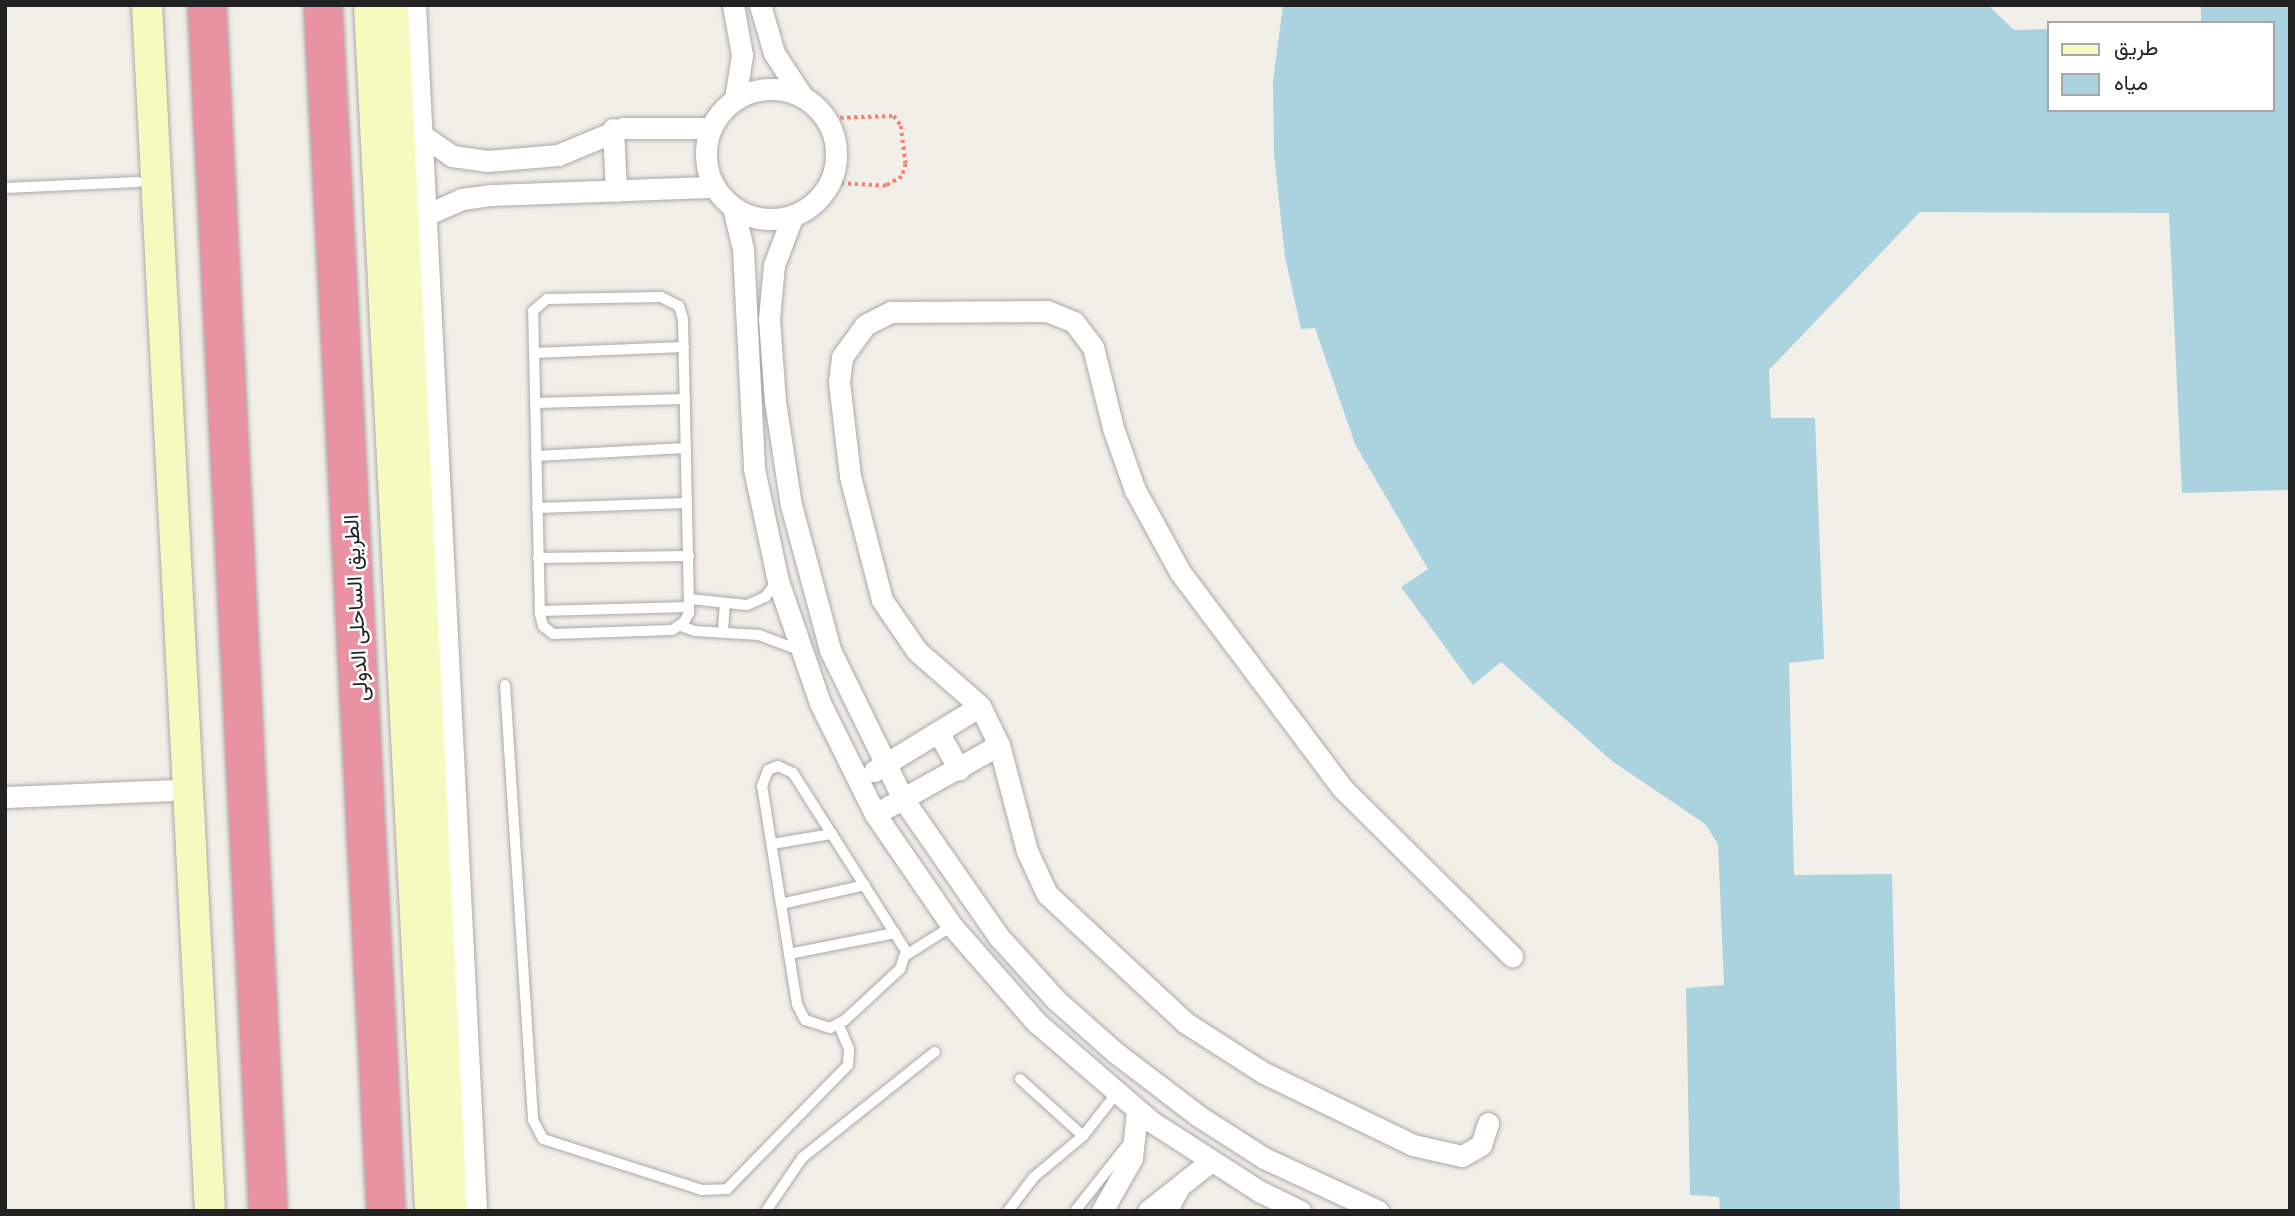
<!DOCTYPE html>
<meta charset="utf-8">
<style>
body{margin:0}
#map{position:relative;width:2295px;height:1216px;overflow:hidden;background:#f2efe9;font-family:Quicksand,Vazirmatn,sans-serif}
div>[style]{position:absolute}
.water>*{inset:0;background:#aad3df}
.path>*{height:3.5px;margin-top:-1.75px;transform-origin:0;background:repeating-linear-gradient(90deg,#fa8072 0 3.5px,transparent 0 7px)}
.roads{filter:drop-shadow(0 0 2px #a9a9a9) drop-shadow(0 0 2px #a9a9a9)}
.lane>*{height:10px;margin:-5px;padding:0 5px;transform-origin:5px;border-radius:5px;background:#fff}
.street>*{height:21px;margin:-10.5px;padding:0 10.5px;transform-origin:10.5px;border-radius:10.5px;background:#fff}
.street>.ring{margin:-10.5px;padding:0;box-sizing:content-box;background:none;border:21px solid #fff;border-radius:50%}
.secondary>*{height:30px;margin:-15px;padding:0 15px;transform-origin:15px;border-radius:15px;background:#f7fabf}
.highway>*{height:38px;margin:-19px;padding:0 19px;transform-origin:19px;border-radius:19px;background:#e892a2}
span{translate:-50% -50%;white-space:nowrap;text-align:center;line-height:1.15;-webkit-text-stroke:5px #fff;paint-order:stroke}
.street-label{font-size:21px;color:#222}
.frame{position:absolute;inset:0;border:7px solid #222;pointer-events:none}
.legend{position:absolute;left:2047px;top:21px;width:228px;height:91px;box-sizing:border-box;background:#fff;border:2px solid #a7a7a7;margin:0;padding:9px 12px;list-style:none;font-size:21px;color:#222}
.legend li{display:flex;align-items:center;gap:14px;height:35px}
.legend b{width:35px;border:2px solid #a7a7a7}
</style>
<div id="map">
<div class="water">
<div style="clip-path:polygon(1283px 5px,1988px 5px,2014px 30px,2048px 29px,2048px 110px,2272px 110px,2272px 23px,2201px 23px,2201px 5px,2290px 5px,2290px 490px,2182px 493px,2169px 213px,1920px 212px,1769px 370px,1771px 418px,1815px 418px,1824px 659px,1789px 663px,1794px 875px,1892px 874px,1900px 1211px,1720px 1211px,1719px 1197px,1690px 1195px,1686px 988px,1724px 985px,1718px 844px,1705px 824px,1612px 761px,1501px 662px,1473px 685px,1401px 587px,1428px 569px,1355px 444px,1315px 328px,1301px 329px,1285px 257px,1274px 154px,1273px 81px)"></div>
</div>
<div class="path">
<div style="left:826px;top:118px;width:68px;rotate:-1.7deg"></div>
<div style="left:894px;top:116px;width:12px;rotate:55deg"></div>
<div style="left:901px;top:126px;width:38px;rotate:83deg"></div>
<div style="left:906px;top:164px;width:14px;rotate:107deg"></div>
<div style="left:902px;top:177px;width:18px;rotate:151deg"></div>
<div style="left:886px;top:186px;width:57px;rotate:-177deg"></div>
</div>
<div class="roads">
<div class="lane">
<div style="left:5px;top:188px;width:133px;rotate:-2.6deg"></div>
<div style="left:661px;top:297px;width:20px;rotate:27deg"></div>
<div style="left:679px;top:306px;width:14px;rotate:73deg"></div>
<div style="left:683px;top:319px;width:294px;rotate:88.8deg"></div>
<div style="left:689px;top:613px;width:10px;rotate:119deg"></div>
<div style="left:684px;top:622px;width:14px;rotate:146deg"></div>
<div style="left:672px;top:630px;width:119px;rotate:178.1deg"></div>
<div style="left:553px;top:634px;width:13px;rotate:-141deg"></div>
<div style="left:543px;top:626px;width:12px;rotate:-104deg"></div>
<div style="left:540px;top:614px;width:303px;rotate:-91.3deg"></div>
<div style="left:533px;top:311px;width:18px;rotate:-41deg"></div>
<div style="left:547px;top:299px;width:114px;rotate:-1deg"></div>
<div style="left:534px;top:353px;width:150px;rotate:-2.3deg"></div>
<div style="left:535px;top:403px;width:150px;rotate:-1.5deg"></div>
<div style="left:536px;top:456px;width:150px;rotate:-3.1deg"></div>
<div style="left:537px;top:508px;width:150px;rotate:-1.9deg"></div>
<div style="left:538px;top:558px;width:151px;rotate:-0.8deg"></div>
<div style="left:690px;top:599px;width:57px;rotate:6deg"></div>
<div style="left:747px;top:605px;width:20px;rotate:-24deg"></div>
<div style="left:765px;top:597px;width:21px;rotate:-51deg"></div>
<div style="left:540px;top:611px;width:149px;rotate:-1.5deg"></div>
<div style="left:681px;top:626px;width:15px;rotate:20deg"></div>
<div style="left:695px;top:631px;width:64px;rotate:3.6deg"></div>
<div style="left:759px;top:635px;width:43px;rotate:20.6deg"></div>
<div style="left:723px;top:631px;width:28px;rotate:-86deg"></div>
<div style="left:505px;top:685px;width:436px;rotate:86.3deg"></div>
<div style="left:533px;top:1120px;width:21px;rotate:62deg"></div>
<div style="left:543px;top:1139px;width:167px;rotate:17.8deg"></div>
<div style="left:702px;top:1190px;width:25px;rotate:-2deg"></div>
<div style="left:727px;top:1189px;width:173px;rotate:-45.7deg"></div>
<div style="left:848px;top:1065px;width:16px;rotate:-86deg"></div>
<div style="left:849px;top:1049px;width:26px;rotate:-113deg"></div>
<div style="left:778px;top:766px;width:17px;rotate:25deg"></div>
<div style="left:793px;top:773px;width:211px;rotate:57.6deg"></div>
<div style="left:906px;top:951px;width:19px;rotate:108deg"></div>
<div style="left:900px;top:969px;width:75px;rotate:137.2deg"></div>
<div style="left:845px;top:1020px;width:17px;rotate:152deg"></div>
<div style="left:830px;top:1028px;width:26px;rotate:-162deg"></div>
<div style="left:805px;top:1020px;width:18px;rotate:-117deg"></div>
<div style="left:797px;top:1004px;width:221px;rotate:-99.1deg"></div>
<div style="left:762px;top:786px;width:17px;rotate:-69deg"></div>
<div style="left:768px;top:770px;width:11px;rotate:-22deg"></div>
<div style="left:772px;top:844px;width:61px;rotate:-9.5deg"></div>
<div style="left:781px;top:904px;width:86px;rotate:-12.7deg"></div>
<div style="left:789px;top:954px;width:108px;rotate:-11.2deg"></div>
<div style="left:906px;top:955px;width:54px;rotate:-32.2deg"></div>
<div style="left:1020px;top:1079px;width:85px;rotate:42.1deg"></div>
<div style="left:766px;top:1211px;width:64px;rotate:-55.8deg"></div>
<div style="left:802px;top:1158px;width:170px;rotate:-38.6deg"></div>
<div style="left:1008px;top:1211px;width:43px;rotate:-52.6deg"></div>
<div style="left:1034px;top:1177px;width:64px;rotate:-39.9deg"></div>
<div style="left:1083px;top:1136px;width:53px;rotate:-51.8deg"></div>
<div style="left:1075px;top:1211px;width:92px;rotate:-51.6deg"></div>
<div style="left:1173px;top:1211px;width:29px;rotate:-61deg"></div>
</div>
<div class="street">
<div style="left:415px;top:5px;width:1208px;rotate:87.1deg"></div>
<div style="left:733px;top:5px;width:51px;rotate:79.8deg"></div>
<div style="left:742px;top:55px;width:45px;rotate:99deg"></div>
<div style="left:760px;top:5px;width:50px;rotate:73.7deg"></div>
<div style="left:774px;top:53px;width:51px;rotate:56.9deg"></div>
<div class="ring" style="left:706px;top:89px;width:109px;height:109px"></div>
<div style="left:613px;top:129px;width:62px;rotate:87.2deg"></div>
<div style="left:422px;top:135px;width:37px;rotate:35deg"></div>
<div style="left:452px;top:156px;width:36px;rotate:8deg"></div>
<div style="left:488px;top:161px;width:70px;rotate:-4.9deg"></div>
<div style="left:558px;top:155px;width:70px;rotate:-22.6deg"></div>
<div style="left:623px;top:128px;width:88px"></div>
<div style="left:733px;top:207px;width:43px;rotate:76.6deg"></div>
<div style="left:743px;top:249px;width:220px;rotate:87.1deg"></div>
<div style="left:754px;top:469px;width:115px;rotate:77.9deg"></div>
<div style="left:778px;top:581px;width:129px;rotate:71deg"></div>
<div style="left:820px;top:703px;width:124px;rotate:63.6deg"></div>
<div style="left:875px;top:814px;width:136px;rotate:55.5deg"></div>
<div style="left:952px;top:926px;width:128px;rotate:48.8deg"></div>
<div style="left:1036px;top:1022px;width:153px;rotate:40.8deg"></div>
<div style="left:1152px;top:1122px;width:127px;rotate:32.8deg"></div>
<div style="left:1259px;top:1191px;width:46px;rotate:26deg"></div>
<div style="left:426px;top:215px;width:39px;rotate:-24deg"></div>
<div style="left:462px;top:199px;width:30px;rotate:-8deg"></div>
<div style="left:492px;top:195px;width:223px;rotate:-2.1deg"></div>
<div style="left:793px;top:215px;width:53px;rotate:110.8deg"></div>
<div style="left:774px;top:265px;width:54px;rotate:95.3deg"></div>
<div style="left:769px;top:319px;width:82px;rotate:85.8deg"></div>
<div style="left:775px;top:401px;width:105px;rotate:81.3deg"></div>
<div style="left:791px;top:505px;width:150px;rotate:74.9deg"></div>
<div style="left:830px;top:650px;width:166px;rotate:63.9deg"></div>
<div style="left:903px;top:799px;width:168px;rotate:55.2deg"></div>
<div style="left:999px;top:937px;width:85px;rotate:47.9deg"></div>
<div style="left:1056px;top:1000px;width:80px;rotate:41.5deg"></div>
<div style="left:1116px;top:1053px;width:102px;rotate:37.4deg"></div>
<div style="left:1197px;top:1115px;width:80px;rotate:32.7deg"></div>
<div style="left:1264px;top:1158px;width:126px;rotate:24.9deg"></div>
<div style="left:938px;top:732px;width:43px;rotate:60.4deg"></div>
<div style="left:999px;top:745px;width:110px;rotate:75.2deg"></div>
<div style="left:1027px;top:851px;width:47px;rotate:65.1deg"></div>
<div style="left:1047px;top:894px;width:190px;rotate:42.9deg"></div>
<div style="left:1186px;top:1023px;width:93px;rotate:32.7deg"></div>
<div style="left:1264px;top:1073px;width:165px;rotate:25.8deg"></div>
<div style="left:1413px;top:1145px;width:50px;rotate:12.7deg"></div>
<div style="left:1462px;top:1156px;width:22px;rotate:-30deg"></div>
<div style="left:1481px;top:1145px;width:23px;rotate:-72deg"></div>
<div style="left:874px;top:771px;width:124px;rotate:-31.5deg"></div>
<div style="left:5px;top:797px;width:165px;rotate:-2.4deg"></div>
<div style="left:875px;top:814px;width:142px;rotate:-29.1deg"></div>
<div style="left:999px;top:745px;width:43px;rotate:-116deg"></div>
<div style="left:980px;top:706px;width:84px;rotate:-138.9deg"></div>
<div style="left:917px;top:651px;width:62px;rotate:-124.5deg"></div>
<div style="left:882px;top:600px;width:128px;rotate:-104.5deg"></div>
<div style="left:850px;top:476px;width:95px;rotate:-96.7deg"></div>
<div style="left:839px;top:382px;width:25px;rotate:-83deg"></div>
<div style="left:842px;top:357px;width:39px;rotate:-54deg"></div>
<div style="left:865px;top:325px;width:29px;rotate:-27deg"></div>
<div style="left:891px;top:312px;width:156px;rotate:-0.4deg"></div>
<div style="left:1047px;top:311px;width:29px;rotate:22deg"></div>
<div style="left:1074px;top:322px;width:31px;rotate:53deg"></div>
<div style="left:1093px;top:347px;width:83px;rotate:76.1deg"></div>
<div style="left:1113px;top:428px;width:66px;rotate:70.5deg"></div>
<div style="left:1135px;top:490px;width:94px;rotate:61.2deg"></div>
<div style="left:1180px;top:572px;width:271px;rotate:53.1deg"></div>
<div style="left:1343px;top:789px;width:238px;rotate:44.7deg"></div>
<div style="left:1102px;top:1211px;width:61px;rotate:-60.5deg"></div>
<div style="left:1132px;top:1158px;width:47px;rotate:-83.9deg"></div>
<div style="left:1148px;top:1211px;width:80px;rotate:-38.4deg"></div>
</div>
<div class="secondary">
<div style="left:147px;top:5px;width:1208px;rotate:87.01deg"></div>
<div style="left:369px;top:5px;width:1208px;rotate:87.1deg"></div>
<div style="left:393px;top:5px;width:1207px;rotate:87.2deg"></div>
</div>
<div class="highway">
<div style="left:207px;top:5px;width:1208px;rotate:87.1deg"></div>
<div style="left:323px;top:5px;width:1208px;rotate:87.01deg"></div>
</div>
</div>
<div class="street-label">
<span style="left:355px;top:608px;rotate:-93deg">الطريق الساحلى الدولى</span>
</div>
<div class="frame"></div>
<ul class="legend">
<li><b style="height:9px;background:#f7fabf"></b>طريق</li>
<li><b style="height:19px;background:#aad3df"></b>مياه</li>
</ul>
</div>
